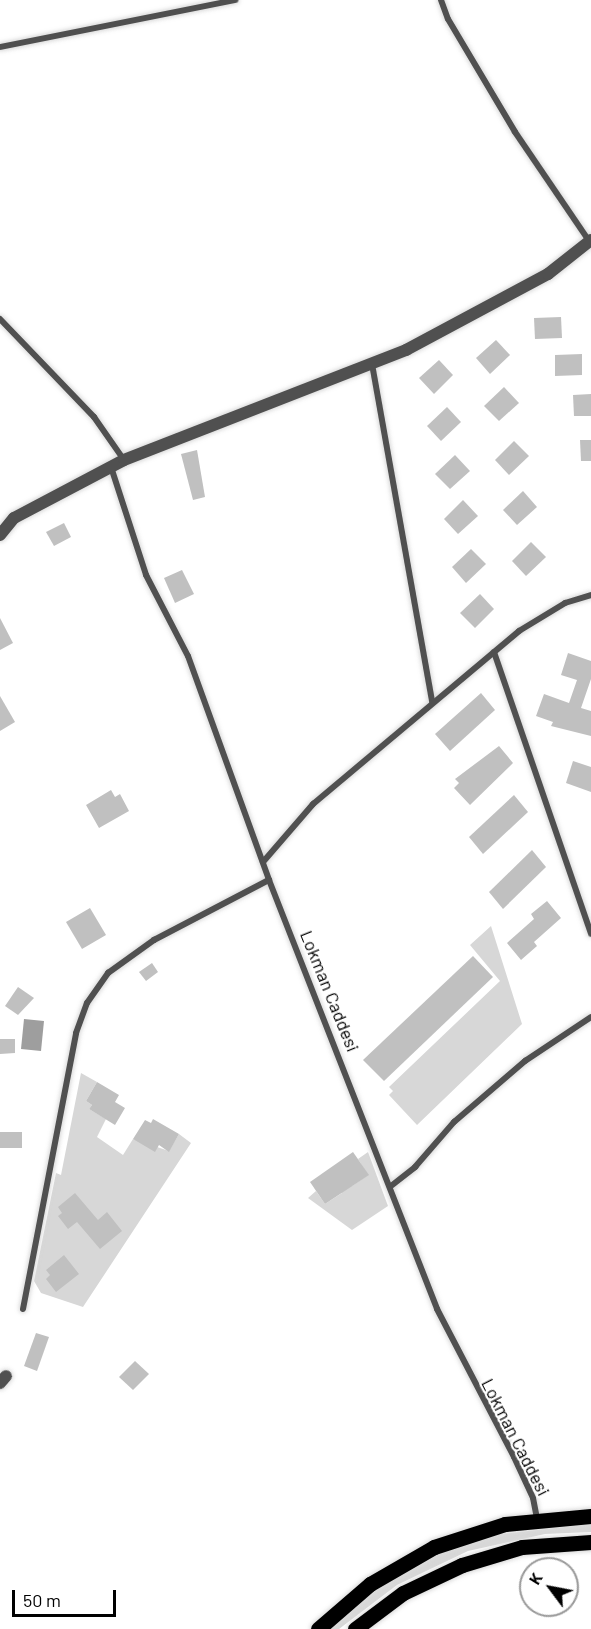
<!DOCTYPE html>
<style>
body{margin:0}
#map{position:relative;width:591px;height:1629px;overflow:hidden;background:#fff;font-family:Barlow,sans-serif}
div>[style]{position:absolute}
.green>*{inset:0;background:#d7d7d7}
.water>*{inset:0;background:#9e9e9e}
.building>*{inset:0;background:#c0c0c0}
.roads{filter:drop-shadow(0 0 2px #dbdbdb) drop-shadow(0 0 2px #dbdbdb)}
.lane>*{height:6px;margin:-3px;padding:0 3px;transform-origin:3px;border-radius:3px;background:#505050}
.street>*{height:12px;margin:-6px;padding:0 6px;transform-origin:6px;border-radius:6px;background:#505050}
.primary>*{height:15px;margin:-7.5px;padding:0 7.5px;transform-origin:7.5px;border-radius:7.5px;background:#000}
span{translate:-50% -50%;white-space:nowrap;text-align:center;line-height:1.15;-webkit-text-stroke:4.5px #fff;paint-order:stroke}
.street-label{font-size:18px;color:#000}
.north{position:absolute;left:519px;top:1557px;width:60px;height:60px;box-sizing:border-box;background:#fff;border:2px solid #999;border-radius:50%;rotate:302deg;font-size:16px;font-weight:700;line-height:24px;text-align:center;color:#000}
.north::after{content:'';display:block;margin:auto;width:21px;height:27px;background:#000;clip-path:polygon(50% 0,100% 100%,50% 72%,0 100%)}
.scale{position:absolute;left:12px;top:1590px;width:104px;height:27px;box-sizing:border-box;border:3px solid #000;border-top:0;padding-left:8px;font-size:18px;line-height:21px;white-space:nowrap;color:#000;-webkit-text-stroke:4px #fff;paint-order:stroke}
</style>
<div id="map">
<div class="green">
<div style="clip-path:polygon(491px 926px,522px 1024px,417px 1125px,389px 1095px,393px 1091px,389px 1087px,500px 981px,470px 945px)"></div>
<div style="clip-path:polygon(81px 1073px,97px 1082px,86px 1101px,92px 1105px,89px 1109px,106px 1119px,97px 1137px,123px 1155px,133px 1139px,169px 1151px,179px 1134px,191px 1143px,83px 1307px,41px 1293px,34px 1281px,56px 1173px,61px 1175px)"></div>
<div style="clip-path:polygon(368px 1152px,388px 1206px,352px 1230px,308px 1198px,316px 1191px,325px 1204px,342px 1193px,342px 1172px,352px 1186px,368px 1175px,358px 1159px)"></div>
<div style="clip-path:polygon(591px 1524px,591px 1532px,545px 1534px,468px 1551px,397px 1585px,339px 1629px,329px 1629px,367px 1595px,439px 1554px,501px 1534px)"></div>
</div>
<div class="water">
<div style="clip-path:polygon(24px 1019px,44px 1021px,41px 1051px,21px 1049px)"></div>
</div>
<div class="building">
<div style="clip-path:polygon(561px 317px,562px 338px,535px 339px,534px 318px)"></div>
<div style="clip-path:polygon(496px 340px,510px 355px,490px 374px,476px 358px)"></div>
<div style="clip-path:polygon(582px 354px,582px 375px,555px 376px,555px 355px)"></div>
<div style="clip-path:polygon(439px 360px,453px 375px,434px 394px,419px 378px)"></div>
<div style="clip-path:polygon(504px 387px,519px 403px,499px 421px,484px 406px)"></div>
<div style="clip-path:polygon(591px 394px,591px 416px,574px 416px,573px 395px)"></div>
<div style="clip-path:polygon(447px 407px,461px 422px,441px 441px,427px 426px)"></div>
<div style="clip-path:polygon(580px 440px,591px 440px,591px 461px,581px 461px)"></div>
<div style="clip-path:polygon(514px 441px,529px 456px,509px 475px,495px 460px)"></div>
<div style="clip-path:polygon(197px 450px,205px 497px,193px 500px,181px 454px)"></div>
<div style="clip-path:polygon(455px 455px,470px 471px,450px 489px,435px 474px)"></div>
<div style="clip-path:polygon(523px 491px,537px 507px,517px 525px,503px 510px)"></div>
<div style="clip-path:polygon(463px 500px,478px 516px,458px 534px,444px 519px)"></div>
<div style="clip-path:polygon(64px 523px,71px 537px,54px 546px,46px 532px)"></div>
<div style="clip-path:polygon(531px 542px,546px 557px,526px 576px,512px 561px)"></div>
<div style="clip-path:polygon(471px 549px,486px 564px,466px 583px,452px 567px)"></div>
<div style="clip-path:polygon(182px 570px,194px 594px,175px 603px,164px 578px)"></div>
<div style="clip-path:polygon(480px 594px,494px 609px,475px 628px,460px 613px)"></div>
<div style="clip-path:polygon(0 618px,13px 643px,0 650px)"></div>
<div style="clip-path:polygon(568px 653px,591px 661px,591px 679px,581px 708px,591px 711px,591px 736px,551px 726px,553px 722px,536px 716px,544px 694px,569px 703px,577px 680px,561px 675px)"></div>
<div style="clip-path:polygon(481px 693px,495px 710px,450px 751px,435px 734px)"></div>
<div style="clip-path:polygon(0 696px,15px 722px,0 731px)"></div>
<div style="clip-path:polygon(499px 746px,513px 763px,470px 805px,454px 788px,459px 783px,455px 779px)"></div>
<div style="clip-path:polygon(573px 761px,591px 767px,591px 792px,566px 783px)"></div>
<div style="clip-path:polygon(111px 790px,115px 797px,120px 794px,129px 811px,99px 828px,86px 805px)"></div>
<div style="clip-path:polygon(514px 795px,528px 812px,483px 854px,469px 837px)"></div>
<div style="clip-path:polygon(532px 850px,546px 867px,503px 909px,489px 892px)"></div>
<div style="clip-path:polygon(547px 901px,561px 918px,534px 942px,537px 946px,521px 960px,507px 943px,534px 919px,531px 914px)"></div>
<div style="clip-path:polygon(90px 908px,106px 935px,82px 949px,66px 922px)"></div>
<div style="clip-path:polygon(473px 956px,493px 977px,384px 1081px,363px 1060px)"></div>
<div style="clip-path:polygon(152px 963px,158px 972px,146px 981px,139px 972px)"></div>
<div style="clip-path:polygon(18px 987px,34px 998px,18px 1015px,5px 1006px)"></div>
<div style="clip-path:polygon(0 1039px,15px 1039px,15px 1053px,0 1054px)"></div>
<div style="clip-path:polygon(97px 1082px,119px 1095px,115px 1102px,125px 1108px,115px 1125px,89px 1109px,92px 1105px,86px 1101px)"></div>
<div style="clip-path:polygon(153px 1119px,179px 1134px,169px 1152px,159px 1145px,155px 1152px,133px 1139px,145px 1120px,151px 1123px)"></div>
<div style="clip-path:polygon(0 1132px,22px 1132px,22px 1148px,0 1148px)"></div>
<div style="clip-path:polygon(353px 1152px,369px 1175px,325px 1204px,310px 1182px)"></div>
<div style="clip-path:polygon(75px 1193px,98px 1220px,107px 1212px,122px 1231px,100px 1249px,77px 1222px,68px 1229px,58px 1216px,62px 1213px,58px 1207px)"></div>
<div style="clip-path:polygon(64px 1255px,79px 1274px,56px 1292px,46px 1279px,50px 1275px,46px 1270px)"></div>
<div style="clip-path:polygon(36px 1333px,49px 1337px,37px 1371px,24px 1366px)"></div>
<div style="clip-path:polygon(135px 1361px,149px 1374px,133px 1390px,119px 1377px)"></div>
</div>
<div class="roads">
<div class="lane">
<div style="left:441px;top:0;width:20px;rotate:70deg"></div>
<div style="left:448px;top:19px;width:131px;rotate:59.3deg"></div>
<div style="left:515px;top:132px;width:132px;rotate:55.8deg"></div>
<div style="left:0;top:47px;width:240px;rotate:-11.3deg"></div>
<div style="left:0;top:319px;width:136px;rotate:46.2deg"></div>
<div style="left:94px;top:417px;width:52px;rotate:55.1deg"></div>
<div style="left:372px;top:364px;width:343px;rotate:79.9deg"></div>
<div style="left:111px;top:467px;width:114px;rotate:72deg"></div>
<div style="left:146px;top:575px;width:91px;rotate:62.6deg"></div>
<div style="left:188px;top:656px;width:238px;rotate:70.1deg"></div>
<div style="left:269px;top:880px;width:461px;rotate:68.6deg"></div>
<div style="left:437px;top:1309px;width:167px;rotate:62.5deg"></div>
<div style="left:514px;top:1457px;width:45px;rotate:65.1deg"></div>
<div style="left:533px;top:1498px;width:20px;rotate:79deg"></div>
<div style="left:494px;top:652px;width:298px;rotate:71deg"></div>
<div style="left:263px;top:862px;width:77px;rotate:-49.2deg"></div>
<div style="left:313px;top:804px;width:269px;rotate:-40deg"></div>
<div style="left:519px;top:631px;width:54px;rotate:-31.3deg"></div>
<div style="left:565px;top:603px;width:27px;rotate:-17deg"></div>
<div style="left:391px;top:1186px;width:31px;rotate:-38deg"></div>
<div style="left:415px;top:1167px;width:60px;rotate:-49.1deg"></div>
<div style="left:454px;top:1122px;width:94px;rotate:-40.7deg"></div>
<div style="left:525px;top:1061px;width:79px;rotate:-33.7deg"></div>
<div style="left:23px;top:1309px;width:281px;rotate:-79.1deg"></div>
<div style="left:76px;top:1033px;width:32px;rotate:-70deg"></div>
<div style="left:87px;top:1003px;width:37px;rotate:-55deg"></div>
<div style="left:108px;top:973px;width:57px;rotate:-35.7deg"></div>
<div style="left:154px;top:940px;width:130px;rotate:-27.6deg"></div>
</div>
<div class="street">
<div style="left:0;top:535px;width:22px;rotate:-51deg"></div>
<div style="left:14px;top:518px;width:124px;rotate:-27.8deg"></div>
<div style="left:124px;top:460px;width:303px;rotate:-21.3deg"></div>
<div style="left:406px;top:350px;width:161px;rotate:-28.2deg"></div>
<div style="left:548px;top:274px;width:55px;rotate:-38.3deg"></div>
<div style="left:0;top:1383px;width:9px;rotate:-49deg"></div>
</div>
<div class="primary">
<div style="left:318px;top:1629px;width:69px;rotate:-40.9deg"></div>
<div style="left:370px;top:1584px;width:74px;rotate:-30deg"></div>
<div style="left:434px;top:1547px;width:75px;rotate:-17.9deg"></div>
<div style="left:505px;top:1524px;width:86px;rotate:-5.3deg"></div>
<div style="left:355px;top:1629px;width:60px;rotate:-36.9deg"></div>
<div style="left:403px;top:1593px;width:65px;rotate:-25.4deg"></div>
<div style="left:462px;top:1565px;width:63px;rotate:-16.7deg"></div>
<div style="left:522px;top:1547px;width:69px;rotate:-4.1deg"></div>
</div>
</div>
<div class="street-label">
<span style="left:330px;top:991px;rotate:68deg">Lokman Caddesi</span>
<span style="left:516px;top:1437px;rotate:63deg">Lokman Caddesi</span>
</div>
<div class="north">K</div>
<div class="scale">50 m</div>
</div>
